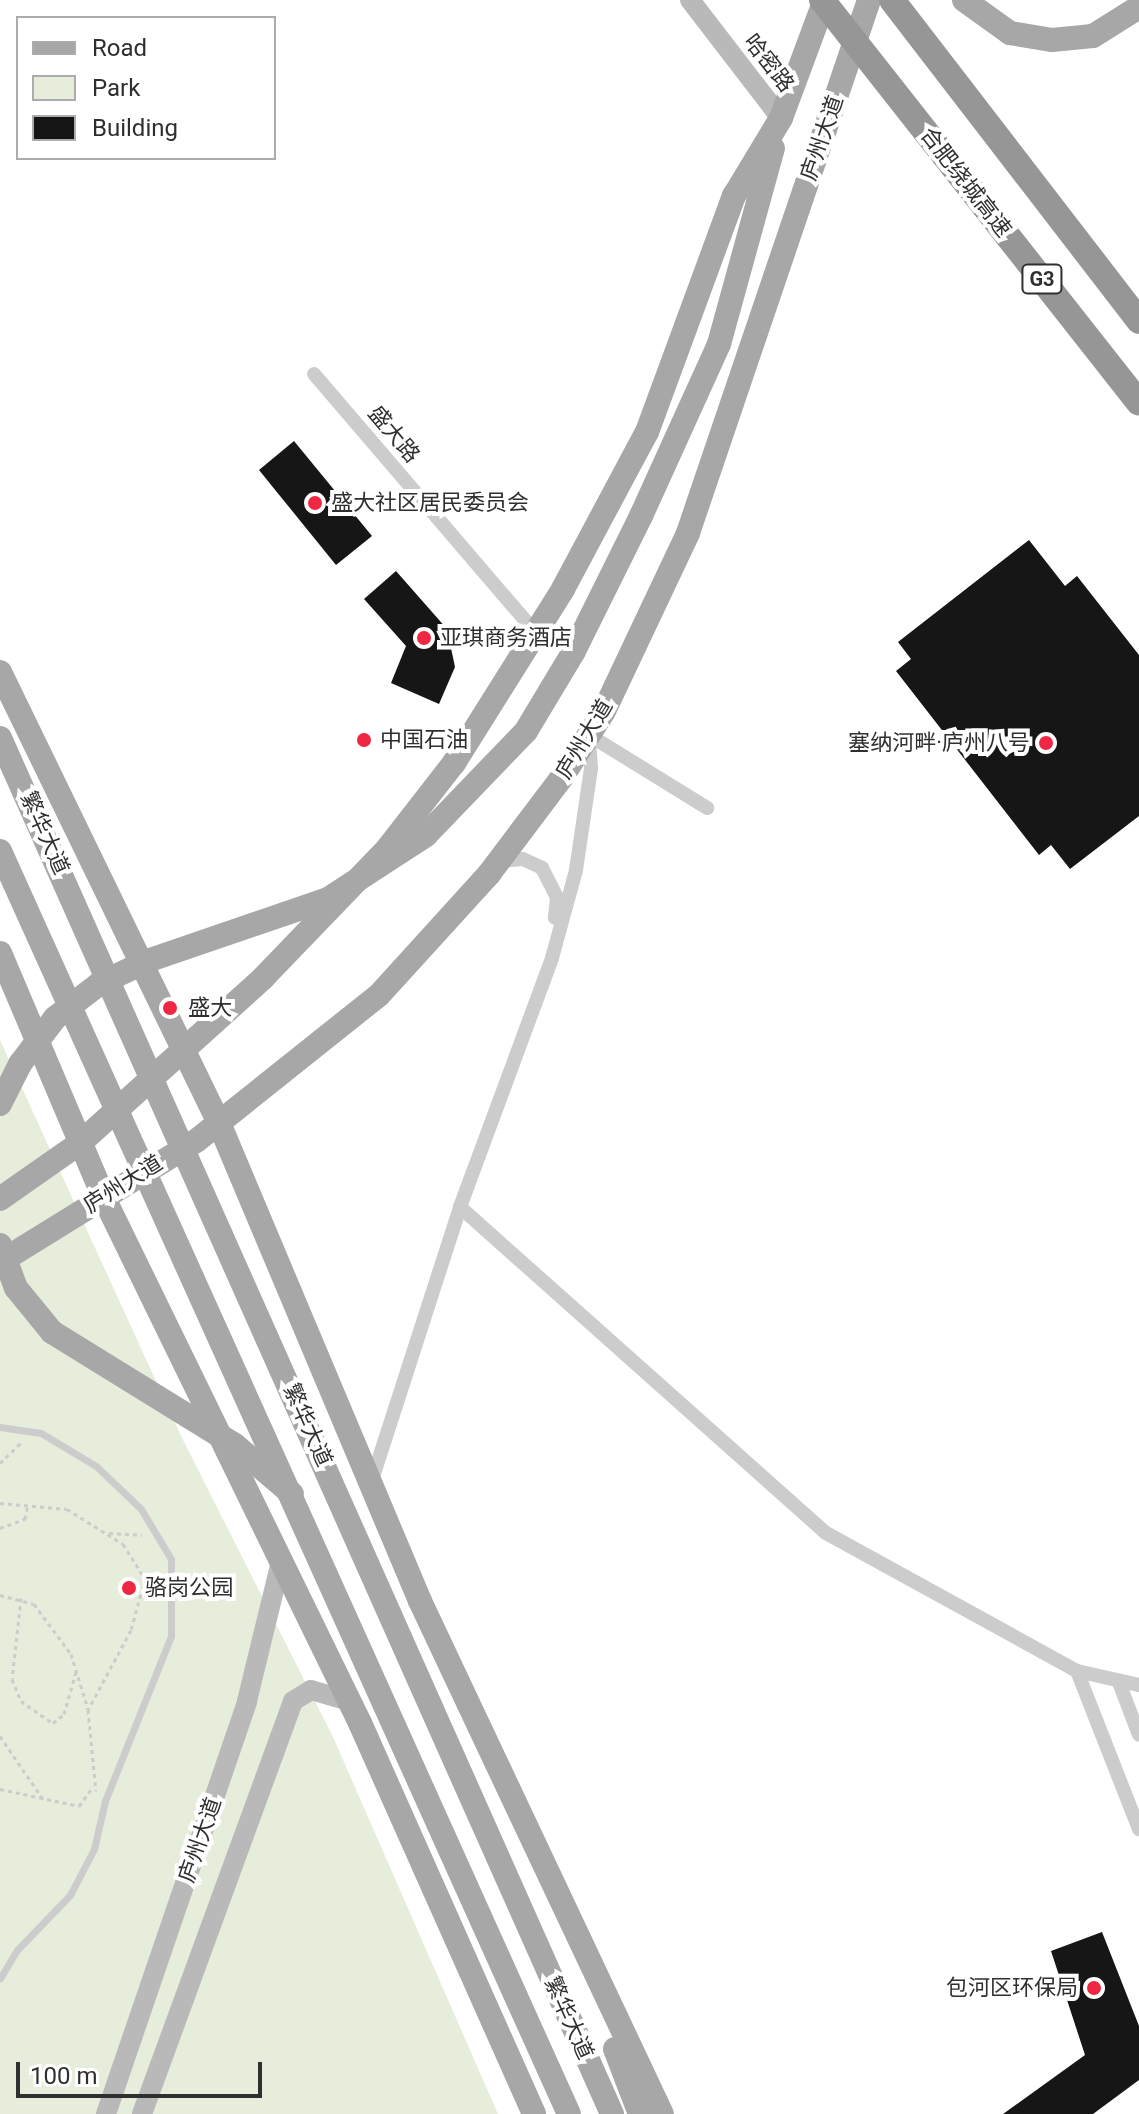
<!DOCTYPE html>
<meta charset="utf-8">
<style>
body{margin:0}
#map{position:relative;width:1139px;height:2114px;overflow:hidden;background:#fff;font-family:Roboto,"Noto Sans SC",sans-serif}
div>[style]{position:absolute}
.green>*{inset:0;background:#e6eddb}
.building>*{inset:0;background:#161616}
.path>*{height:3px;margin-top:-1.5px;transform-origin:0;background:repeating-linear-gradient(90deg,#ccc 0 4px,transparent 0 8px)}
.lane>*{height:7px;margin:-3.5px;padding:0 3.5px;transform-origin:3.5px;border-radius:3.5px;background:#ccc}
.street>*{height:14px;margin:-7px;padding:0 7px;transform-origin:7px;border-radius:7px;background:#ccc}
.secondary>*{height:20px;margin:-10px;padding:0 10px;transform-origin:10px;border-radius:10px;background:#b9b9b9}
.primary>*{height:24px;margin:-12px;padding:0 12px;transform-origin:12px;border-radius:12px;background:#a7a7a7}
.highway>*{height:26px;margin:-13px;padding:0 13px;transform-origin:13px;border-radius:13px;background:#969696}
.primary-bridge>*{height:24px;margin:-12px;padding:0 12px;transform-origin:12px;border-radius:12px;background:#a7a7a7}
.highway-bridge>*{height:26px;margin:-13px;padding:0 13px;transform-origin:13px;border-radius:13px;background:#969696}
.dots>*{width:22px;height:22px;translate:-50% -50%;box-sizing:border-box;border:4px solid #fff;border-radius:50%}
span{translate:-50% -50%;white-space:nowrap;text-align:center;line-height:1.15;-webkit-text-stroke:8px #fff;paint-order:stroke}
.shield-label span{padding:2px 6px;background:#fff;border:2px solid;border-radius:6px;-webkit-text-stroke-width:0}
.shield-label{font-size:20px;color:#2f2f2f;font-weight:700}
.street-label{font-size:22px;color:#2f2f2f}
.poi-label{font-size:22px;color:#2f2f2f}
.left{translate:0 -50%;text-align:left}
.right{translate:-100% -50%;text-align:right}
.legend{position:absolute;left:16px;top:16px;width:260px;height:144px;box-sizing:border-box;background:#fff;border:2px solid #acacac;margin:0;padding:10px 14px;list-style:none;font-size:24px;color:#2f2f2f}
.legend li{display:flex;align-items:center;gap:16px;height:40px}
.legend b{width:40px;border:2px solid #acacac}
.scale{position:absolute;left:16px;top:2062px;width:246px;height:36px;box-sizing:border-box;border:4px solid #2f2f2f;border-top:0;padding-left:10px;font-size:24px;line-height:28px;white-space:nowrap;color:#2f2f2f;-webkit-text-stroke:6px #fff;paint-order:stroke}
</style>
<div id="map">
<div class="green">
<div style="clip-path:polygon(0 1040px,182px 1438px,333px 1737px,498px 2114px,0 2114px)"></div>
</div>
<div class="building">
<div style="clip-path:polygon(294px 441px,372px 536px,336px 565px,259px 470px)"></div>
<div style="clip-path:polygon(1029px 540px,1065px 586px,1077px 576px,1139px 655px,1139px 816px,1070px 869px,1051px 845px,1039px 855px,896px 671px,911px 659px,898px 642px)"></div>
<div style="clip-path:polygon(396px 571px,447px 629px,455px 667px,439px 704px,391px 683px,406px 646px,364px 599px)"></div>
<div style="clip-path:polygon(1102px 1932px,1139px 2026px,1139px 2080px,1093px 2114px,1003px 2114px,1085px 2055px,1051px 1951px)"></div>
</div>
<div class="path">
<div style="left:0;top:1463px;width:30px;rotate:-44deg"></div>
<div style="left:0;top:1503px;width:67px;rotate:5.1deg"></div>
<div style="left:67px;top:1509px;width:66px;rotate:32deg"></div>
<div style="left:123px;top:1544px;width:41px;rotate:57.8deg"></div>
<div style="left:145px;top:1579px;width:53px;rotate:105.4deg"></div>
<div style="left:131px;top:1630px;width:91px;rotate:118.3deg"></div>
<div style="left:88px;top:1710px;width:81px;rotate:84.4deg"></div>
<div style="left:0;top:1528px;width:27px;rotate:-20deg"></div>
<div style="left:25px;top:1519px;width:15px;rotate:-79deg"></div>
<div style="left:109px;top:1533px;width:33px;rotate:3deg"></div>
<div style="left:0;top:1595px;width:35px;rotate:15deg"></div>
<div style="left:34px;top:1604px;width:62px;rotate:53.5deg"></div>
<div style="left:71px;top:1654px;width:58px;rotate:72.8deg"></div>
<div style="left:21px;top:1598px;width:81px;rotate:96.3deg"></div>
<div style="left:12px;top:1679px;width:24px;rotate:68deg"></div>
<div style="left:21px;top:1701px;width:39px;rotate:35deg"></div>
<div style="left:53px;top:1723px;width:14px;rotate:-39deg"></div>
<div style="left:64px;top:1714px;width:44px;rotate:-74.1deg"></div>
<div style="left:0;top:1736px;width:76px;rotate:55.7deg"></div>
<div style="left:0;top:1789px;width:81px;rotate:12.1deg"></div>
<div style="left:79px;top:1806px;width:24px;rotate:-54deg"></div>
</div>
<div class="lane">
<div style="left:0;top:1427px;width:41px;rotate:8.3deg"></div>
<div style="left:41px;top:1433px;width:64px;rotate:31deg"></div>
<div style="left:96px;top:1466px;width:62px;rotate:43.7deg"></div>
<div style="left:141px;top:1509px;width:58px;rotate:59deg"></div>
<div style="left:171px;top:1559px;width:77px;rotate:90deg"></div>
<div style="left:171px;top:1636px;width:178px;rotate:111.8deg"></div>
<div style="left:105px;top:1801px;width:49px;rotate:102.9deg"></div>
<div style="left:94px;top:1849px;width:52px;rotate:117.6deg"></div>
<div style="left:70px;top:1895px;width:76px;rotate:133.9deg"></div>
<div style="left:17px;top:1950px;width:33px;rotate:121deg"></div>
</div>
<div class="street">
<div style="left:314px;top:374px;width:340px;rotate:49.4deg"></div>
<div style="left:589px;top:735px;width:139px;rotate:31.7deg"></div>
<div style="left:500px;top:861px;width:23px;rotate:-5deg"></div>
<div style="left:523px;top:859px;width:21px;rotate:25deg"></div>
<div style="left:542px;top:868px;width:34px;rotate:63deg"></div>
<div style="left:557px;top:898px;width:20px;rotate:96deg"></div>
<div style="left:460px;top:1207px;width:490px;rotate:41.7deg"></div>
<div style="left:826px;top:1533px;width:286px;rotate:28.8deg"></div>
<div style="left:1077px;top:1671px;width:64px;rotate:12.7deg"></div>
<div style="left:371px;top:1483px;width:290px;rotate:-72.1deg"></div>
<div style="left:460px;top:1207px;width:265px;rotate:-69.7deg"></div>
<div style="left:552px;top:958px;width:91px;rotate:-74.7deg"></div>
<div style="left:576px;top:870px;width:103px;rotate:-81.6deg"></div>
<div style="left:591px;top:768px;width:29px;rotate:-94deg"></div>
<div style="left:1077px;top:1671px;width:170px;rotate:68.6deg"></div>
<div style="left:1120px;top:1685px;width:53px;rotate:69.2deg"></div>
</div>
<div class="secondary">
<div style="left:690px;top:0;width:149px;rotate:52.4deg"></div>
<div style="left:106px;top:2114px;width:436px;rotate:-71.1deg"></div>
<div style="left:247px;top:1701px;width:144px;rotate:-76.3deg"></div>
<div style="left:142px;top:2114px;width:440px;rotate:-69.9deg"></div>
<div style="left:293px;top:1701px;width:21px;rotate:-31deg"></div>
<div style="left:311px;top:1690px;width:40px;rotate:16deg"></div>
</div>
<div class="primary">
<div style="left:964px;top:0;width:57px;rotate:35.7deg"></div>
<div style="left:1010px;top:33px;width:43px;rotate:9.5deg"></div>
<div style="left:1052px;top:40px;width:41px;rotate:-5.6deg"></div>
<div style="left:1093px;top:36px;width:54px;rotate:-32.2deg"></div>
<div style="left:641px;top:516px;width:189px;rotate:-65.6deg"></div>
<div style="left:719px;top:344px;width:203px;rotate:-74.6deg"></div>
<div style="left:0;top:672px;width:501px;rotate:64.1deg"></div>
<div style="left:219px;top:1123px;width:519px;rotate:67.19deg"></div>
<div style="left:420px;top:1601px;width:567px;rotate:64.75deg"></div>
<div style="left:0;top:738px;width:1506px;rotate:66.02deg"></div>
<div style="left:0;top:851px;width:1385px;rotate:65.75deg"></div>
<div style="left:0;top:953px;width:264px;rotate:67deg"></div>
<div style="left:103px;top:1196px;width:586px;rotate:64deg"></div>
<div style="left:360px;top:1723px;width:428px;rotate:66deg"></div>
<div style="left:0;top:1199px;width:98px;rotate:-35deg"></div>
<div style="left:80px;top:1143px;width:246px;rotate:-42deg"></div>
<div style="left:263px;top:978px;width:179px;rotate:-46.1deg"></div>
<div style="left:387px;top:849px;width:109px;rotate:-52.1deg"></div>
<div style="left:454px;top:763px;width:205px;rotate:-57.9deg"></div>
<div style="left:563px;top:589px;width:178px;rotate:-61.9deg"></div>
<div style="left:647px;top:432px;width:252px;rotate:-69.8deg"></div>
<div style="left:734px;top:196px;width:91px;rotate:-58.9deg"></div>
<div style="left:781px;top:118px;width:126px;rotate:-69.6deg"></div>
<div style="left:0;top:1262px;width:230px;rotate:-31.7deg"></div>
<div style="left:196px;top:1141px;width:234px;rotate:-38.6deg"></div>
<div style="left:379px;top:995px;width:164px;rotate:-47.7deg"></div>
<div style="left:489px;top:874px;width:121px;rotate:-53deg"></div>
<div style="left:562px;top:777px;width:78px;rotate:-57.5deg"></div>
<div style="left:604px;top:711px;width:197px;rotate:-64.7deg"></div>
<div style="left:688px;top:533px;width:563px;rotate:-71.24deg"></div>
<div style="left:615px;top:2049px;width:70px;rotate:69deg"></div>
</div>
<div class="highway">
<div style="left:892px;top:0;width:405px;rotate:52.4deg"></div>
<div style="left:944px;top:155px;width:315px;rotate:51.8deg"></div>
</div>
<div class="primary-bridge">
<div style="left:0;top:1104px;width:45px;rotate:-63.4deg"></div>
<div style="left:20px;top:1064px;width:58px;rotate:-52.7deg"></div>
<div style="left:55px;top:1018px;width:56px;rotate:-37.7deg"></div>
<div style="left:99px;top:984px;width:53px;rotate:-25.6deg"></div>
<div style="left:147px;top:961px;width:191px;rotate:-18.9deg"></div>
<div style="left:328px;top:899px;width:117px;rotate:-33.1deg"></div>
<div style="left:426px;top:835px;width:144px;rotate:-46.1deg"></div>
<div style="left:526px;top:731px;width:93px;rotate:-59deg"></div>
<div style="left:574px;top:651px;width:151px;rotate:-63.6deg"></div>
<div style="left:0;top:1245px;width:46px;rotate:69.6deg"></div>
<div style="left:16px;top:1288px;width:57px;rotate:50.7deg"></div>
<div style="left:52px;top:1332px;width:215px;rotate:31.7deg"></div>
<div style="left:235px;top:1445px;width:75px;rotate:40.7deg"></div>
</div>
<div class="highway-bridge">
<div style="left:822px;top:0;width:197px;rotate:51.8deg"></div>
</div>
<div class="dots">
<div style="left:315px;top:503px;background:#ef2742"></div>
<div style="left:424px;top:638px;background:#ef2742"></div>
<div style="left:364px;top:740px;background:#ef2742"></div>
<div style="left:1046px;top:743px;background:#ef2742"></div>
<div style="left:170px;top:1008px;background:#ef2742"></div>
<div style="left:129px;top:1588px;background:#ef2742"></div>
<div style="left:1094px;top:1988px;background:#ef2742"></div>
</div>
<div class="shield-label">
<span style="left:1042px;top:279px">G3</span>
</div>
<div class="street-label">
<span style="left:769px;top:63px;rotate:52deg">哈密路</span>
<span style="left:822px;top:138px;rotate:-71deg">庐州大道</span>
<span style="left:966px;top:182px;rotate:52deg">合肥绕城高速</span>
<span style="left:394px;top:434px;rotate:50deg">盛大路</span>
<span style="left:584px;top:739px;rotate:-59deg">庐州大道</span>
<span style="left:45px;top:833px;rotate:66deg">繁华大道</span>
<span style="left:123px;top:1184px;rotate:-32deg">庐州大道</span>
<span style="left:308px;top:1425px;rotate:66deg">繁华大道</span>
<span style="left:200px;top:1840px;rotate:-71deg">庐州大道</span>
<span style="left:569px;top:2018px;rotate:66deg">繁华大道</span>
</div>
<div class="poi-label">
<span class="left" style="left:331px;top:503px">盛大社区居民委员会</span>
<span class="left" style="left:440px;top:638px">亚琪商务酒店</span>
<span class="left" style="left:380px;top:740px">中国石油</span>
<span class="right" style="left:1030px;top:743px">塞纳河畔·庐州八号</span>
<span class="left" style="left:188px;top:1008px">盛大</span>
<span class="left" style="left:145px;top:1588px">骆岗公园</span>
<span class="right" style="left:1078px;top:1988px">包河区环保局</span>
</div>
<ul class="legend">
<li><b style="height:10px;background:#a7a7a7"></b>Road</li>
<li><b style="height:22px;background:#e6eddb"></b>Park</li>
<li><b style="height:22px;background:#161616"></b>Building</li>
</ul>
<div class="scale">100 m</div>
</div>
